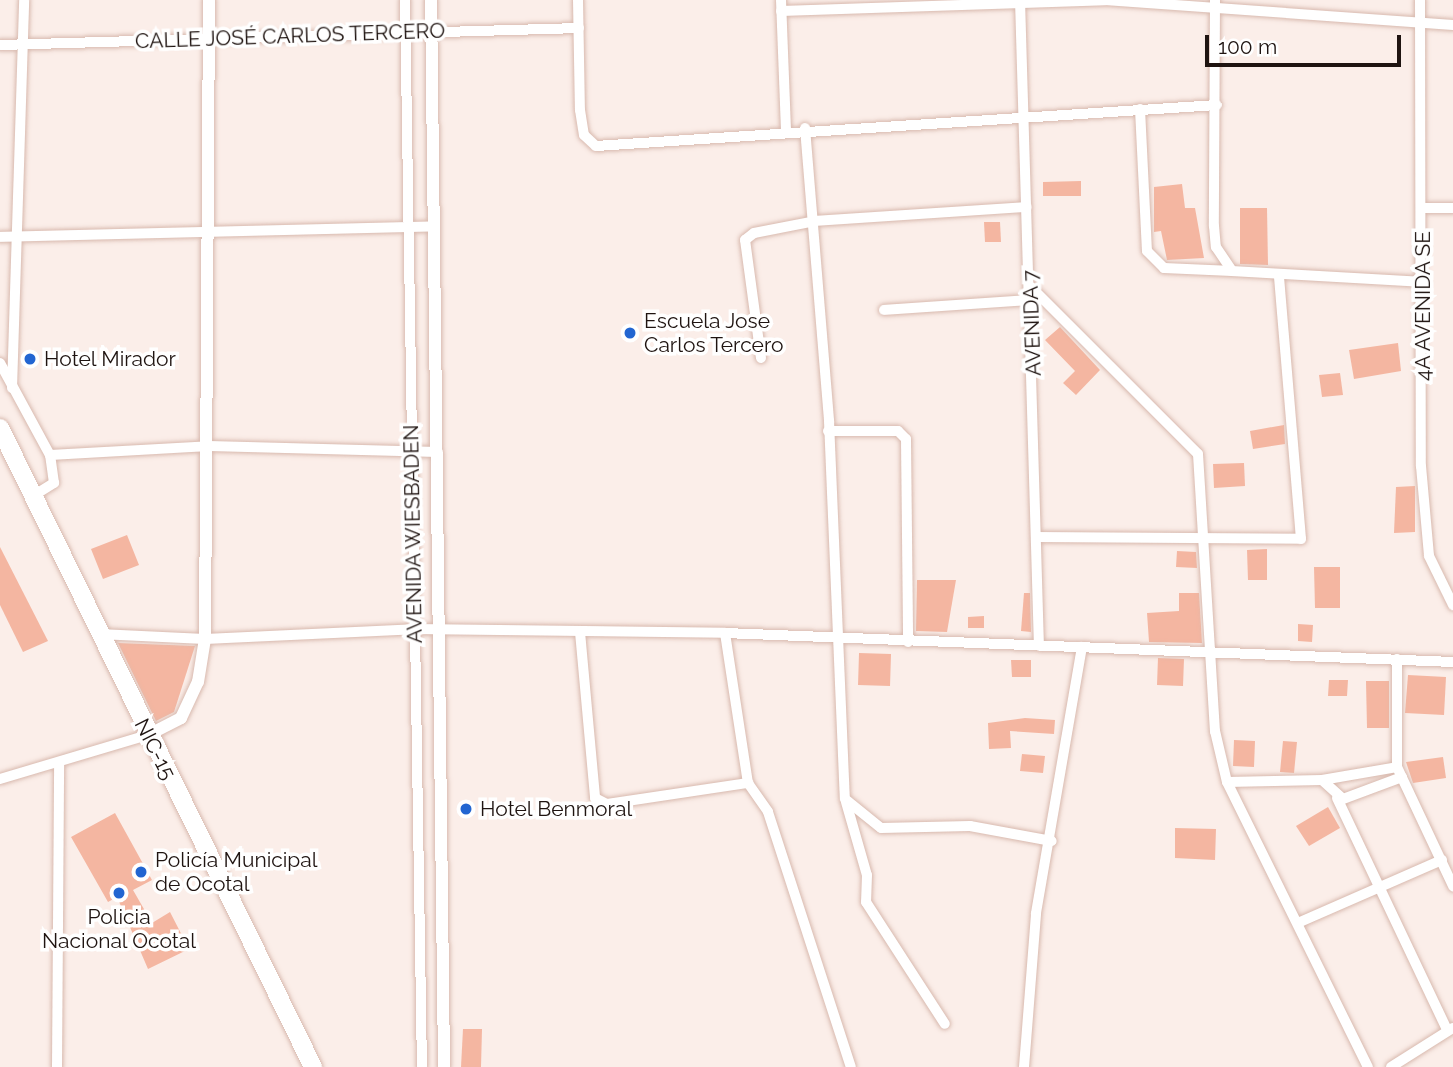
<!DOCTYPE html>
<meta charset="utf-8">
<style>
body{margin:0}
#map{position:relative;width:1453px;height:1067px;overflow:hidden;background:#fbeee9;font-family:Raleway,sans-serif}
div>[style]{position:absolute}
.building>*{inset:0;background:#f4b6a1}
.roads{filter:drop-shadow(0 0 2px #d8b9ae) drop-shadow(0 0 2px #d8b9ae)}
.minor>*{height:10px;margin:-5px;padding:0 5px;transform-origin:5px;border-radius:5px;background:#fff}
.tertiary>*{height:12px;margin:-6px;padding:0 6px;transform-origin:6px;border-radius:6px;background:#fff}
.trunk>*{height:18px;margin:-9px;padding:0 9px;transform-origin:9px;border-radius:9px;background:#fff}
.dots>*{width:19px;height:19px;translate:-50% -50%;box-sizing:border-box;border:4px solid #fff;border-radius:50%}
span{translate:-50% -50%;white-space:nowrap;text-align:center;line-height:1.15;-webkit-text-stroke:7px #fff;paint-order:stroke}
.street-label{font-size:21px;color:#1f1411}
.poi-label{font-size:21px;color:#1f1411}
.left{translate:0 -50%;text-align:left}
.scale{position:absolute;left:1205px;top:35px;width:196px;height:32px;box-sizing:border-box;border:4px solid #1f1411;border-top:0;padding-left:9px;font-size:21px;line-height:24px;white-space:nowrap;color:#1f1411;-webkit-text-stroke:5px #fff;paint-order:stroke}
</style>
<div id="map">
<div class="building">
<div style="clip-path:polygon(1081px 181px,1081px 196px,1043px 196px,1043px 182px)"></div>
<div style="clip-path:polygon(1182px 184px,1185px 208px,1195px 208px,1204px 258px,1167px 260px,1161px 231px,1154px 232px,1154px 187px)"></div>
<div style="clip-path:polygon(1240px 208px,1267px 208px,1268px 265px,1240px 264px)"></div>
<div style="clip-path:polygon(984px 222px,1000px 222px,1001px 242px,985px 242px)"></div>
<div style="clip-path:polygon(1060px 327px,1100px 370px,1076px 395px,1063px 383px,1075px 371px,1045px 340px)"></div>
<div style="clip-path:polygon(1398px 343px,1401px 371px,1354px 379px,1349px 350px)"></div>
<div style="clip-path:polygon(1340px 373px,1343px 395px,1322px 397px,1319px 375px)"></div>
<div style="clip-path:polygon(1284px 425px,1285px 444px,1253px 449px,1250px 431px)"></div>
<div style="clip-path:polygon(1244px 463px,1245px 486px,1214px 488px,1213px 464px)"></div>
<div style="clip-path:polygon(1415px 486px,1415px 532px,1394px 533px,1396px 487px)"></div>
<div style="clip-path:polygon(127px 535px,139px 565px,103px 579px,91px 549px)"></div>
<div style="clip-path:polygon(0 547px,48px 641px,23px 652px,0 605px)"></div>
<div style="clip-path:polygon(1267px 549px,1267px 580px,1248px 580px,1247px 550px)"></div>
<div style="clip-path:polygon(1177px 551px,1196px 552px,1197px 568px,1176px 567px)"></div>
<div style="clip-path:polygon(1314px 567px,1340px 567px,1340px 608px,1315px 608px)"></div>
<div style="clip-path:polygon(917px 580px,956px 580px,947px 632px,916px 631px)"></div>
<div style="clip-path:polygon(1024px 593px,1030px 593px,1031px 632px,1021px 631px)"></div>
<div style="clip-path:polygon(1179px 593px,1199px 593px,1202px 643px,1149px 642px,1147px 613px,1179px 611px)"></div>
<div style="clip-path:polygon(984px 616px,984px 628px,968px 628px,968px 617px)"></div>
<div style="clip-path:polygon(1298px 624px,1313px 625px,1312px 642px,1298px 641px)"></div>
<div style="clip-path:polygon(118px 643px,195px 646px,174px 712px,156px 721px)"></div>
<div style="clip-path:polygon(859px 653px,891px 654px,890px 686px,858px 685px)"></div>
<div style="clip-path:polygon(1158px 658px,1184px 659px,1183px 686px,1157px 685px)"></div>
<div style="clip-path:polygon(1011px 660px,1031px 660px,1031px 677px,1012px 677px)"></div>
<div style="clip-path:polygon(1408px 675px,1446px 677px,1444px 715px,1405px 713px)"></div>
<div style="clip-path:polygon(1329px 680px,1348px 680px,1347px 696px,1328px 696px)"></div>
<div style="clip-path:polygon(1366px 681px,1389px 681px,1389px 728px,1367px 728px)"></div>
<div style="clip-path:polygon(1025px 718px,1055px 720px,1054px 734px,1010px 731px,1011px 748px,989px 749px,988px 723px)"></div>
<div style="clip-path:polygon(1234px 740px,1255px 741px,1254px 767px,1233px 766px)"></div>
<div style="clip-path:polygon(1283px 741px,1297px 742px,1294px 773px,1280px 772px)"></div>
<div style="clip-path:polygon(1022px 754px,1045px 756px,1043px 773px,1020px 771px)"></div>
<div style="clip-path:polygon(1443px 757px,1446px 778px,1413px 783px,1406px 762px)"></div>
<div style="clip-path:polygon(1328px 807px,1340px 828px,1309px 846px,1296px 826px)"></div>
<div style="clip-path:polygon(115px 813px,152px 880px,133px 890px,152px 923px,170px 912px,189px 949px,148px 969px,117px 897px,108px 902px,71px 837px)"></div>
<div style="clip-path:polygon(1175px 828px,1216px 829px,1215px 860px,1175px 858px)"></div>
<div style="clip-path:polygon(463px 1029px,482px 1029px,481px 1067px,461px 1067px)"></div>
</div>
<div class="roads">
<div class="minor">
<div style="left:405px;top:0;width:1067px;rotate:89.09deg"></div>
<div style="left:578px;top:0;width:110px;rotate:89deg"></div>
<div style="left:580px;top:110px;width:25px;rotate:81deg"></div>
<div style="left:584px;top:135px;width:16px;rotate:43deg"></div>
<div style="left:596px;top:146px;width:622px;rotate:-3.78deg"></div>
<div style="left:781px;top:0;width:129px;rotate:87.8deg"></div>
<div style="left:1020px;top:0;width:646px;rotate:88.32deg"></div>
<div style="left:1215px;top:0;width:226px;rotate:90.3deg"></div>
<div style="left:1214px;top:226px;width:21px;rotate:85deg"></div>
<div style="left:1216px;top:247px;width:29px;rotate:56deg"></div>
<div style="left:1232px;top:271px;width:192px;rotate:3.3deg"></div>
<div style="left:1420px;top:0;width:466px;rotate:89.9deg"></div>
<div style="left:1421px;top:466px;width:90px;rotate:84.9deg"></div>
<div style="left:1429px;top:556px;width:55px;rotate:63.9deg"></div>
<div style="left:781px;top:11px;width:324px;rotate:-1.9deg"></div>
<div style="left:1105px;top:0;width:349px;rotate:4.1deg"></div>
<div style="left:0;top:45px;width:579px;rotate:-1.68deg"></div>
<div style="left:1140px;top:109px;width:142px;rotate:87.2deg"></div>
<div style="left:1147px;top:251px;width:24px;rotate:45deg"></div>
<div style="left:1164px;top:268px;width:68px;rotate:2.5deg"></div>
<div style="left:805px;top:128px;width:294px;rotate:85.3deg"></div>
<div style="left:829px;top:421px;width:378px;rotate:87.6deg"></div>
<div style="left:845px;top:799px;width:46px;rotate:38.9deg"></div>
<div style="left:881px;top:828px;width:89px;rotate:-1.3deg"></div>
<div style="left:970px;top:826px;width:83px;rotate:10.4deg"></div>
<div style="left:1423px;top:208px;width:30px"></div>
<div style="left:0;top:237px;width:435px;rotate:-1.4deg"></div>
<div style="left:1031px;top:287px;width:236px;rotate:45deg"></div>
<div style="left:1198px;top:454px;width:278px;rotate:86.5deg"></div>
<div style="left:1215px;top:731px;width:52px;rotate:76.8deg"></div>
<div style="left:1227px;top:782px;width:318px;rotate:63.7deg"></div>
<div style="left:884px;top:310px;width:148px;rotate:-3.9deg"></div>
<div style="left:761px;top:358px;width:119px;rotate:-97.7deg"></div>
<div style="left:745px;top:240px;width:11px;rotate:-38deg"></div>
<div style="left:754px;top:233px;width:62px;rotate:-11.1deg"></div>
<div style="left:815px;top:221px;width:212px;rotate:-3.8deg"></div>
<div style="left:0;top:363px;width:105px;rotate:61.5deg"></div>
<div style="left:12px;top:388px;width:388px;rotate:-88.2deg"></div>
<div style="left:828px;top:431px;width:70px"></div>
<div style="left:898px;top:431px;width:11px;rotate:45deg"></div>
<div style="left:906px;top:439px;width:203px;rotate:89.4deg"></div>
<div style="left:33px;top:496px;width:25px;rotate:-32deg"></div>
<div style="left:54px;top:483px;width:28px;rotate:-98deg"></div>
<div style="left:50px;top:455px;width:159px;rotate:-3.2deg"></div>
<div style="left:209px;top:446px;width:229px;rotate:1.5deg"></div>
<div style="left:1039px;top:537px;width:262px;rotate:0.4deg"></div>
<div style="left:1301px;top:539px;width:263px;rotate:-94.8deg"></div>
<div style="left:580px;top:632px;width:167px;rotate:84.8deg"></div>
<div style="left:595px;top:798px;width:13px;rotate:27deg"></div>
<div style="left:607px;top:804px;width:143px;rotate:-8.5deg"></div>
<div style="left:725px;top:633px;width:152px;rotate:81.3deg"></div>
<div style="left:748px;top:783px;width:35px;rotate:55deg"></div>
<div style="left:768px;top:812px;width:268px;rotate:72deg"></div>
<div style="left:99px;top:634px;width:106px;rotate:2.7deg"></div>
<div style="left:205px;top:639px;width:209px;rotate:-2.7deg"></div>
<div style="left:414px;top:629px;width:311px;rotate:0.7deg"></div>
<div style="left:725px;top:633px;width:729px;rotate:2.28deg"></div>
<div style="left:1397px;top:659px;width:108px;rotate:90deg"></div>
<div style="left:1397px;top:767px;width:132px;rotate:64.8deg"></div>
<div style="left:0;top:779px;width:154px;rotate:-16.6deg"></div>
<div style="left:1322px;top:780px;width:28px;rotate:42deg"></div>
<div style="left:1343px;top:799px;width:63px;rotate:-20.4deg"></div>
<div style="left:1227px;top:782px;width:95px;rotate:-1.2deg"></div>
<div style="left:1322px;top:780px;width:76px;rotate:-9.8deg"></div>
<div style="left:1337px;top:798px;width:257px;rotate:64.6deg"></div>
<div style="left:846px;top:802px;width:76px;rotate:74deg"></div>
<div style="left:867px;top:875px;width:27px;rotate:92deg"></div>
<div style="left:866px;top:902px;width:145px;rotate:57.1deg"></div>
<div style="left:1300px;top:922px;width:155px;rotate:-23.6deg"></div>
<div style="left:57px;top:1067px;width:305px;rotate:-89.6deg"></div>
<div style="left:1024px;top:1067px;width:154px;rotate:-85.5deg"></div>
<div style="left:1036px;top:913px;width:270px;rotate:-80.2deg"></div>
<div style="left:1391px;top:1067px;width:73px;rotate:-32.2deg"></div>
</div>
<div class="tertiary">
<div style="left:431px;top:0;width:1067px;rotate:89.3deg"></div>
<div style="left:148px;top:735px;width:37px;rotate:-27deg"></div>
<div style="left:181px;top:718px;width:40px;rotate:-65deg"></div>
<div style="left:198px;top:682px;width:44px;rotate:-80.8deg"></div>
<div style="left:205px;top:639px;width:639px;rotate:-89.64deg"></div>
</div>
<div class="trunk">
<div style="left:0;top:428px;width:712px;rotate:63.9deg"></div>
</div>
</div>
<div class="dots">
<div style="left:630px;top:333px;background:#2265d1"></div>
<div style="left:30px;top:359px;background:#2265d1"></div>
<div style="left:466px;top:809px;background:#2265d1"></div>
<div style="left:141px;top:872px;background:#2265d1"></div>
<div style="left:119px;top:893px;background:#2265d1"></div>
</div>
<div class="street-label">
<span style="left:290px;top:36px;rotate:-2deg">CALLE JOSÉ CARLOS TERCERO</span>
<span style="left:1423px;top:306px;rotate:-90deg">4A AVENIDA SE</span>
<span style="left:1032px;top:323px;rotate:-92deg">AVENIDA 7</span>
<span style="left:413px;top:534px;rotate:-91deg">AVENIDA WIESBADEN</span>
<span style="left:155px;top:749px;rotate:63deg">NIC-15</span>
</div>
<div class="poi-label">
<span class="left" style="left:644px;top:333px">Escuela Jose<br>Carlos Tercero</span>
<span class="left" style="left:44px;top:359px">Hotel Mirador</span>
<span class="left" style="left:480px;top:809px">Hotel Benmoral</span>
<span class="left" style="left:155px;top:872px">Policía Municipal<br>de Ocotal</span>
<span style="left:119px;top:929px">Policia<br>Nacional Ocotal</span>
</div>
<div class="scale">100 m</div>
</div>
